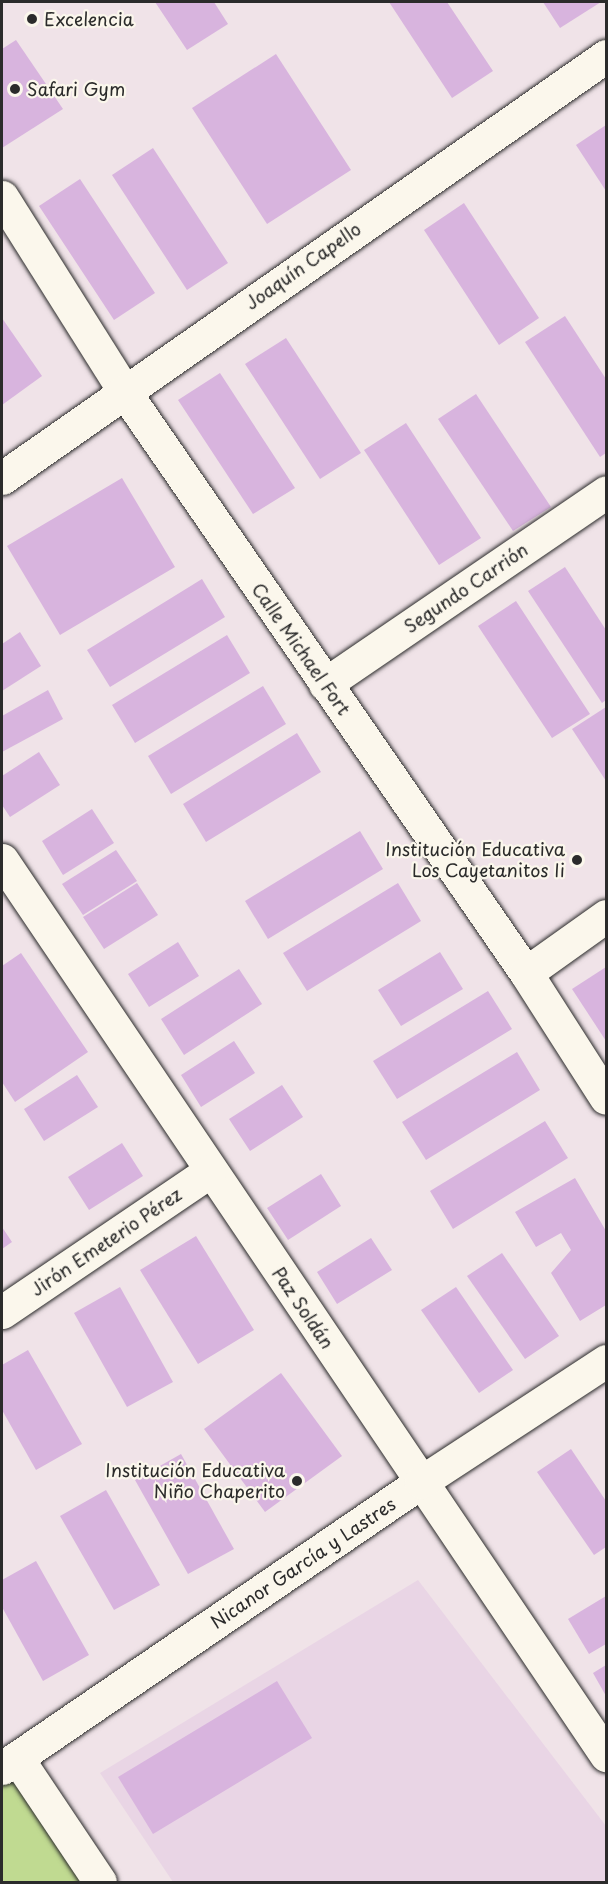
<!DOCTYPE html>
<meta charset="utf-8">
<style>
body{margin:0}
#map{position:relative;width:608px;height:1884px;overflow:hidden;background:#f0e3e8;font-family:"Playpen Sans",sans-serif}
div>[style]{position:absolute}
.built>*{inset:0;background:#e9d5e5}
.green>*{inset:0;background:#c0da91}
.building>*{inset:0;background:#d8b4de}
.roads{filter:drop-shadow(0 0 2px #2b2b2b) drop-shadow(0 0 2px #2b2b2b)}
.minor>*{height:33px;margin:-16.5px;padding:0 16.5px;transform-origin:16.5px;border-radius:16.5px;background:#fbf7ec}
.dots>*{width:16px;height:16px;translate:-50% -50%;box-sizing:border-box;border:3px solid #fbf7ec;border-radius:50%}
span{translate:-50% -50%;white-space:nowrap;text-align:center;line-height:1.15;-webkit-text-stroke:4.5px #fbf7ec;paint-order:stroke}
.poi-label{font-size:18px;color:#2b2b2b}
.left{translate:0 -50%;text-align:left}
.right{translate:-100% -50%;text-align:right}
.street-label{font-size:18px;color:#2b2b2b}
.frame{position:absolute;inset:0;border:3px solid #2b2b2b;pointer-events:none}
</style>
<div id="map">
<div class="built">
<div style="clip-path:polygon(418px 1580px,606px 1826px,606px 1882px,173px 1882px,100px 1773px)"></div>
</div>
<div class="green">
<div style="clip-path:polygon(17px 1758px,100px 1882px,2px 1882px,2px 1768px)"></div>
</div>
<div class="building">
<div style="clip-path:polygon(155px 2px,214px 2px,228px 24px,187px 50px)"></div>
<div style="clip-path:polygon(389px 2px,447px 2px,493px 71px,452px 98px)"></div>
<div style="clip-path:polygon(543px 2px,601px 2px,560px 28px)"></div>
<div style="clip-path:polygon(16px 40px,63px 109px,2px 148px,2px 49px)"></div>
<div style="clip-path:polygon(276px 54px,351px 170px,267px 224px,192px 108px)"></div>
<div style="clip-path:polygon(606px 125px,606px 191px,576px 145px)"></div>
<div style="clip-path:polygon(153px 148px,228px 263px,187px 290px,112px 175px)"></div>
<div style="clip-path:polygon(80px 179px,155px 293px,114px 320px,39px 206px)"></div>
<div style="clip-path:polygon(464px 203px,539px 318px,499px 345px,424px 230px)"></div>
<div style="clip-path:polygon(565px 316px,606px 379px,606px 453px,600px 457px,525px 342px)"></div>
<div style="clip-path:polygon(2px 318px,42px 376px,2px 405px)"></div>
<div style="clip-path:polygon(286px 338px,361px 453px,320px 479px,245px 364px)"></div>
<div style="clip-path:polygon(220px 373px,295px 488px,253px 514px,178px 400px)"></div>
<div style="clip-path:polygon(476px 394px,551px 507px,513px 531px,438px 419px)"></div>
<div style="clip-path:polygon(406px 423px,481px 538px,439px 565px,364px 450px)"></div>
<div style="clip-path:polygon(122px 478px,175px 567px,60px 635px,7px 546px)"></div>
<div style="clip-path:polygon(565px 567px,606px 630px,606px 700px,602px 703px,528px 591px)"></div>
<div style="clip-path:polygon(202px 579px,225px 617px,110px 687px,87px 650px)"></div>
<div style="clip-path:polygon(516px 601px,590px 714px,552px 738px,478px 626px)"></div>
<div style="clip-path:polygon(20px 632px,41px 666px,2px 691px,2px 644px)"></div>
<div style="clip-path:polygon(227px 635px,250px 673px,135px 743px,112px 705px)"></div>
<div style="clip-path:polygon(263px 686px,286px 724px,171px 794px,148px 756px)"></div>
<div style="clip-path:polygon(48px 690px,63px 719px,2px 752px,2px 716px)"></div>
<div style="clip-path:polygon(606px 707px,606px 781px,572px 729px)"></div>
<div style="clip-path:polygon(297px 733px,321px 772px,206px 842px,183px 804px)"></div>
<div style="clip-path:polygon(39px 752px,60px 785px,10px 817px,2px 805px,2px 776px)"></div>
<div style="clip-path:polygon(92px 809px,114px 843px,63px 875px,42px 841px)"></div>
<div style="clip-path:polygon(360px 831px,383px 869px,268px 939px,245px 901px)"></div>
<div style="clip-path:polygon(116px 850px,137px 881px,83px 915px,62px 884px)"></div>
<div style="clip-path:polygon(137px 883px,158px 915px,104px 949px,83px 917px)"></div>
<div style="clip-path:polygon(398px 883px,421px 921px,307px 991px,283px 953px)"></div>
<div style="clip-path:polygon(178px 942px,199px 976px,149px 1007px,128px 974px)"></div>
<div style="clip-path:polygon(440px 952px,463px 989px,401px 1026px,378px 990px)"></div>
<div style="clip-path:polygon(21px 953px,88px 1052px,15px 1102px,2px 1082px,2px 966px)"></div>
<div style="clip-path:polygon(606px 967px,606px 1041px,572px 989px)"></div>
<div style="clip-path:polygon(239px 969px,262px 1004px,184px 1055px,161px 1019px)"></div>
<div style="clip-path:polygon(488px 991px,512px 1029px,397px 1099px,373px 1061px)"></div>
<div style="clip-path:polygon(234px 1041px,255px 1073px,201px 1107px,181px 1075px)"></div>
<div style="clip-path:polygon(517px 1052px,540px 1090px,426px 1160px,402px 1122px)"></div>
<div style="clip-path:polygon(77px 1075px,98px 1107px,44px 1141px,24px 1109px)"></div>
<div style="clip-path:polygon(282px 1085px,303px 1117px,250px 1151px,229px 1119px)"></div>
<div style="clip-path:polygon(545px 1121px,568px 1158px,453px 1229px,430px 1191px)"></div>
<div style="clip-path:polygon(122px 1143px,143px 1176px,89px 1210px,68px 1177px)"></div>
<div style="clip-path:polygon(321px 1174px,341px 1206px,288px 1240px,267px 1208px)"></div>
<div style="clip-path:polygon(575px 1178px,606px 1231px,606px 1305px,580px 1321px,551px 1273px,571px 1250px,561px 1233px,536px 1247px,515px 1212px)"></div>
<div style="clip-path:polygon(2px 1227px,12px 1242px,2px 1249px)"></div>
<div style="clip-path:polygon(196px 1236px,254px 1330px,198px 1364px,140px 1270px)"></div>
<div style="clip-path:polygon(371px 1238px,392px 1270px,337px 1304px,317px 1272px)"></div>
<div style="clip-path:polygon(502px 1253px,559px 1336px,525px 1359px,467px 1276px)"></div>
<div style="clip-path:polygon(120px 1287px,173px 1382px,127px 1407px,74px 1313px)"></div>
<div style="clip-path:polygon(456px 1287px,513px 1370px,479px 1393px,421px 1310px)"></div>
<div style="clip-path:polygon(28px 1350px,82px 1444px,36px 1470px,2px 1410px,2px 1365px)"></div>
<div style="clip-path:polygon(281px 1373px,342px 1456px,265px 1512px,204px 1429px)"></div>
<div style="clip-path:polygon(571px 1449px,606px 1501px,606px 1547px,594px 1555px,537px 1472px)"></div>
<div style="clip-path:polygon(181px 1454px,234px 1549px,188px 1574px,135px 1480px)"></div>
<div style="clip-path:polygon(106px 1490px,160px 1585px,114px 1610px,60px 1516px)"></div>
<div style="clip-path:polygon(36px 1561px,89px 1655px,43px 1681px,2px 1607px,2px 1580px)"></div>
<div style="clip-path:polygon(606px 1596px,606px 1644px,589px 1654px,568px 1619px)"></div>
<div style="clip-path:polygon(606px 1665px,606px 1696px,593px 1673px)"></div>
<div style="clip-path:polygon(277px 1681px,312px 1738px,153px 1834px,118px 1777px)"></div>
</div>
<div class="roads">
<div class="minor">
<div style="left:2px;top:197px;width:229px;rotate:57.8deg"></div>
<div style="left:124px;top:391px;width:707px;rotate:55.37deg"></div>
<div style="left:526px;top:973px;width:148px;rotate:57.4deg"></div>
<div style="left:2px;top:478px;width:737px;rotate:-34.94deg"></div>
<div style="left:325px;top:684px;width:340px;rotate:-34.3deg"></div>
<div style="left:2px;top:860px;width:1080px;rotate:55.99deg"></div>
<div style="left:526px;top:973px;width:98px;rotate:-35.5deg"></div>
<div style="left:2px;top:1312px;width:251px;rotate:-34.1deg"></div>
<div style="left:17px;top:1758px;width:149px;rotate:56.2deg"></div>
<div style="left:2px;top:1768px;width:507px;rotate:-34.32deg"></div>
<div style="left:421px;top:1482px;width:221px;rotate:-33.2deg"></div>
</div>
</div>
<div class="dots">
<div style="left:32px;top:19px;background:#2b2b2b"></div>
<div style="left:15px;top:89px;background:#2b2b2b"></div>
<div style="left:577px;top:860px;background:#2b2b2b"></div>
<div style="left:297px;top:1481px;background:#2b2b2b"></div>
</div>
<div class="poi-label">
<span class="left" style="left:44px;top:19px">Excelencia</span>
<span class="left" style="left:27px;top:89px">Safari Gym</span>
<span class="right" style="left:565px;top:860px">Institución Educativa<br>Los Cayetanitos Ii</span>
<span class="right" style="left:285px;top:1481px">Institución Educativa<br>Niño Chaperito</span>
</div>
<div class="street-label">
<span style="left:303px;top:266px;rotate:-35deg">Joaquín Capello</span>
<span style="left:466px;top:588px;rotate:-34deg">Segundo Carrión</span>
<span style="left:301px;top:649px;rotate:55deg">Calle Michael Fort</span>
<span style="left:106px;top:1242px;rotate:-34deg">Jirón Emeterio Pérez</span>
<span style="left:303px;top:1308px;rotate:56deg">Paz Soldán</span>
<span style="left:303px;top:1563px;rotate:-34deg">Nicanor García y Lastres</span>
</div>
<div class="frame"></div>
</div>
